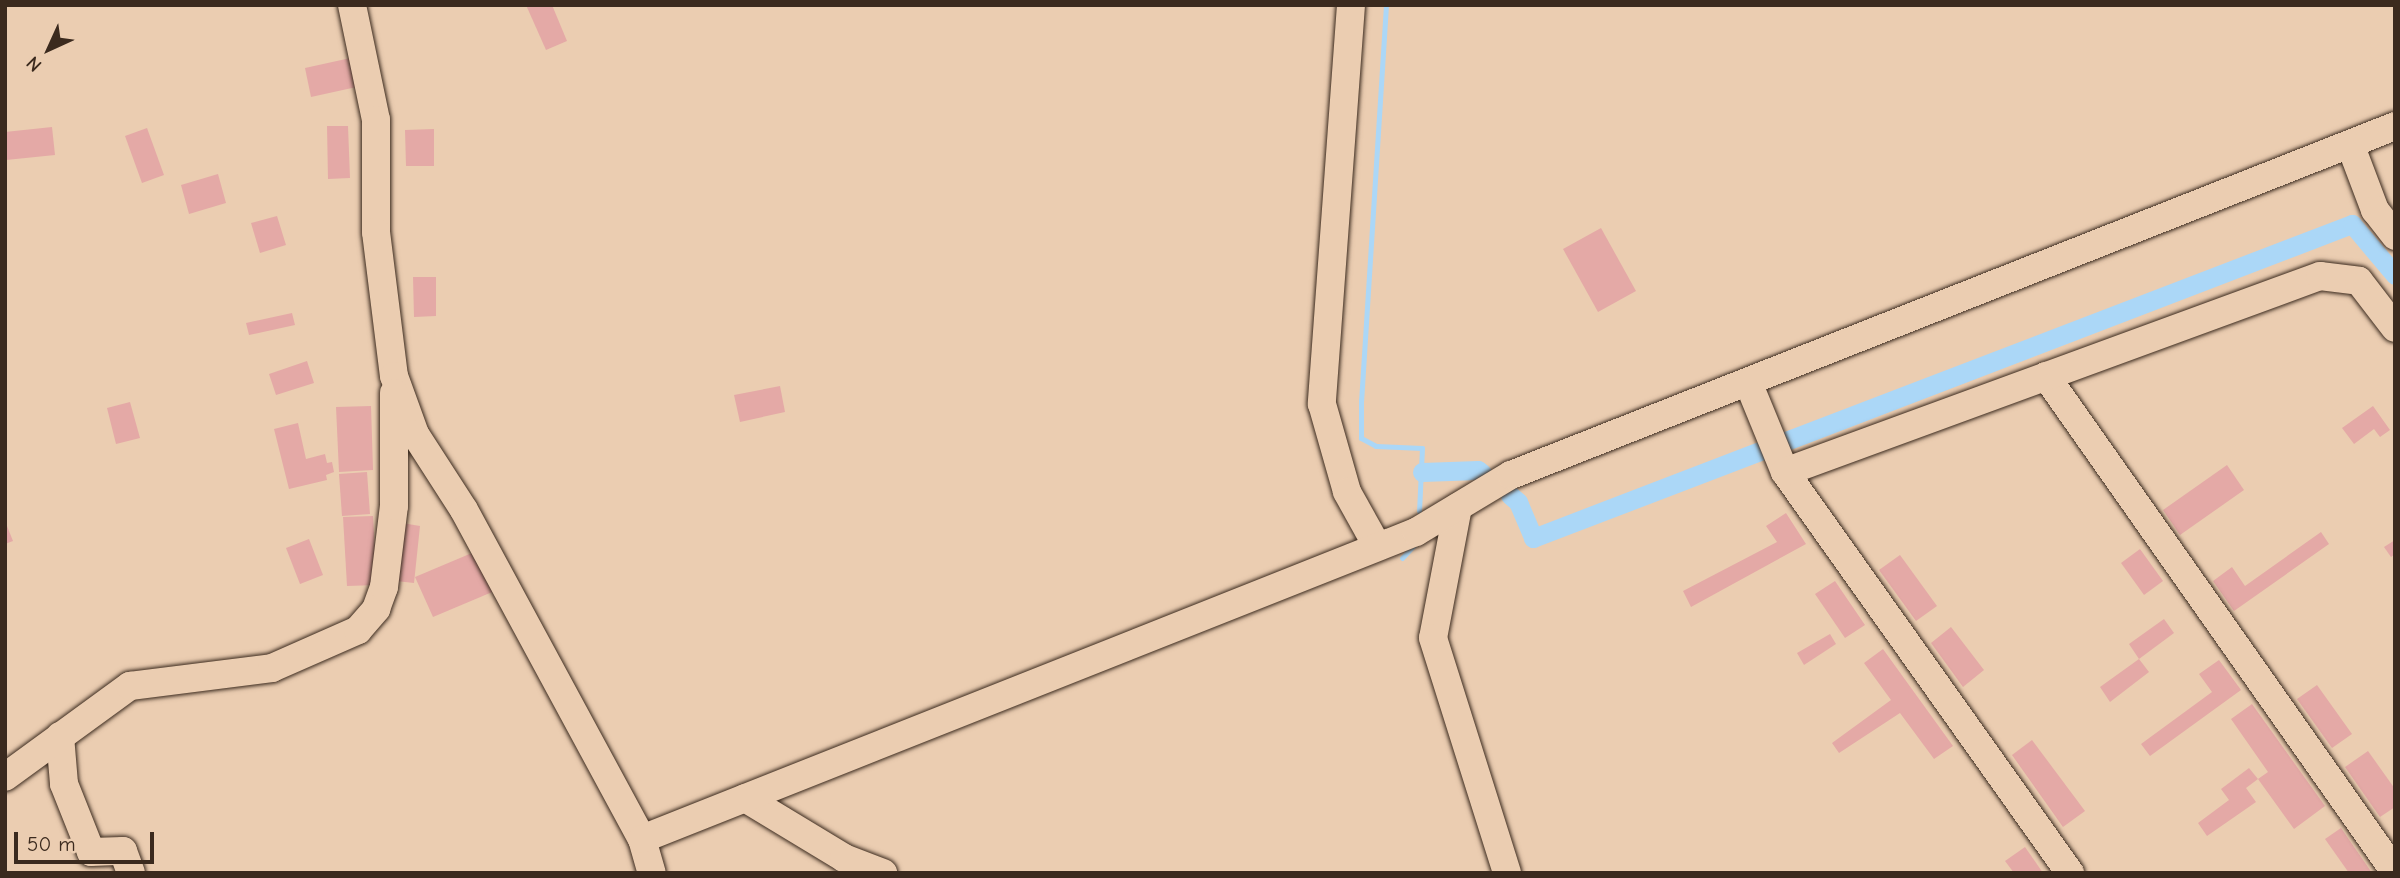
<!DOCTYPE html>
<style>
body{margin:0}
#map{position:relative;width:2400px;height:878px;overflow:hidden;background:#ebcdb1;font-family:"Comic Neue",sans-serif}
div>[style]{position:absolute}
.stream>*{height:5px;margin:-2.5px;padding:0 2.5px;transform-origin:2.5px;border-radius:2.5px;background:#abd7f7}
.canal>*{height:19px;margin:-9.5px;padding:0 9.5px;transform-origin:9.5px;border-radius:9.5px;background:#abd7f7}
.building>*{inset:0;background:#e4a9a6}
.roads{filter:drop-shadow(0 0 2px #3b2a1e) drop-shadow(0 0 2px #3b2a1e)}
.minor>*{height:28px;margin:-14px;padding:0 14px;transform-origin:14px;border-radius:14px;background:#ebcdb1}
span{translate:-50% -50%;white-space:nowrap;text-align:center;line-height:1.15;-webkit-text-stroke:5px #ebcdb1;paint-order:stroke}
.frame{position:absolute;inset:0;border:7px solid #3b2a1e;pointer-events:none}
.north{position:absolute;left:14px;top:14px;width:70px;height:70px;-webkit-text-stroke:5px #ebcdb1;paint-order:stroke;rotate:225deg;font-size:19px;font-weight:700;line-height:28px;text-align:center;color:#3b2a1e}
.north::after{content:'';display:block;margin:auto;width:24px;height:32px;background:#3b2a1e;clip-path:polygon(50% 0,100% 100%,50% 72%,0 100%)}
.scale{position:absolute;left:14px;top:832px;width:140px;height:32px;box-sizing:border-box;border:4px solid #3b2a1e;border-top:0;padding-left:9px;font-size:21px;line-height:24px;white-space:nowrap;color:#3b2a1e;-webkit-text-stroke:5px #ebcdb1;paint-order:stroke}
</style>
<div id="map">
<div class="stream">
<div style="left:1386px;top:5px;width:396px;rotate:93.6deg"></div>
<div style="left:1361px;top:400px;width:38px;rotate:90deg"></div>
<div style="left:1361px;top:438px;width:17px;rotate:28deg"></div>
<div style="left:1376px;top:446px;width:46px;rotate:2.5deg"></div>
<div style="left:1422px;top:448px;width:63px;rotate:92.7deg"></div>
<div style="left:1402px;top:558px;width:18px;rotate:-47deg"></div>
</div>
<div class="canal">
<div style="left:1422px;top:472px;width:56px;rotate:-2deg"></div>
<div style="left:1478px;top:470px;width:5px;rotate:37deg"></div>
<div style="left:1510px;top:495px;width:11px;rotate:41deg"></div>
<div style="left:1518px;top:502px;width:39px;rotate:67deg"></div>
<div style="left:1533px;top:538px;width:877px;rotate:-20.98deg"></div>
<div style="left:2352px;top:224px;width:67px;rotate:49.9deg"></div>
</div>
<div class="building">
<div style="clip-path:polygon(526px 5px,552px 5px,567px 41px,546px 50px)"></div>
<div style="clip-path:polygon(355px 57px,361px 86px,311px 97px,305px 68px)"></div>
<div style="clip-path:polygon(327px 126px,348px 126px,350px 178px,328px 179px)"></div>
<div style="clip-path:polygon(52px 127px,55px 155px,6px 160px,5px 132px)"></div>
<div style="clip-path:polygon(147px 128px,164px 175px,142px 183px,125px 136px)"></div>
<div style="clip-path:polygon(434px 129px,434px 166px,406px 166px,405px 130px)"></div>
<div style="clip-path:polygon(218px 174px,226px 203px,189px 214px,181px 185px)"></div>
<div style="clip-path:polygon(277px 216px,286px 245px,260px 253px,251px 223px)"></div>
<div style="clip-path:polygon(1601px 228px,1636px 291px,1598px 312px,1563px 249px)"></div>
<div style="clip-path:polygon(413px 277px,436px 277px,436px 316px,414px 317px)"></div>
<div style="clip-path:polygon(292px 313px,295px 325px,249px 335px,246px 323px)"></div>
<div style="clip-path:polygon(307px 361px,314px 383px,276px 395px,269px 374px)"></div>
<div style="clip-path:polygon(780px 386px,785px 412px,740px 422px,734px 395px)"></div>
<div style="clip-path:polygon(130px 402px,140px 438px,116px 444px,107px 408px)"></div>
<div style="clip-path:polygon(371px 406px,373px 470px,339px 472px,336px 407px)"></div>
<div style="clip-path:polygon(2373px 406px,2390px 430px,2380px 437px,2374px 429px,2354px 444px,2342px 428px)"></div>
<div style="clip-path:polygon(298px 423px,306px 459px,325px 454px,327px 463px,332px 462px,334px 472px,326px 475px,327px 480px,289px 489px,274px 429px)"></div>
<div style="clip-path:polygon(2227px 465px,2244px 490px,2180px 535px,2163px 510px)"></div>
<div style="clip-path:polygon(367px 472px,370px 514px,342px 516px,339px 474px)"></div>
<div style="clip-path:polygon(1786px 513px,1806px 544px,1691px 607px,1683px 591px,1777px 542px,1766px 526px)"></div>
<div style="clip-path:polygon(373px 516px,377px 585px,347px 586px,343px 517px)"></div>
<div style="clip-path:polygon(5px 521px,13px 541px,5px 544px)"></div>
<div style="clip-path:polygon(402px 523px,420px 526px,414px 583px,396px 581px)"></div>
<div style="clip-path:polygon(2321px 532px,2329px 544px,2234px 611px,2213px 581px,2232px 567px,2245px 586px)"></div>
<div style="clip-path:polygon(309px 539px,323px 575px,300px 584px,286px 548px)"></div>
<div style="clip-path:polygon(2395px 540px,2395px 554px,2391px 557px,2384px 547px)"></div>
<div style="clip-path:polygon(2140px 549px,2163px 581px,2144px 595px,2121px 563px)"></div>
<div style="clip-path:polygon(479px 550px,497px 590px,433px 617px,415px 577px)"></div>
<div style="clip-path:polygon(1900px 555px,1937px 606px,1916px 621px,1879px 570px)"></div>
<div style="clip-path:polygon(1835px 581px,1865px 625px,1845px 638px,1815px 594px)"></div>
<div style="clip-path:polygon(2164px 619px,2174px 633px,2139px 659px,2129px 644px)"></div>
<div style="clip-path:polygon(1951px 627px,1984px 670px,1963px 687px,1931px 643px)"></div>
<div style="clip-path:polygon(1830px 634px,1836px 644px,1804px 665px,1797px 653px)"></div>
<div style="clip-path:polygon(1883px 649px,1953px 746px,1934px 759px,1900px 713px,1839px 753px,1832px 743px,1891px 700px,1864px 663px)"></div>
<div style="clip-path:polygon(2139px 659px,2149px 672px,2110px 702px,2100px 687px)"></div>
<div style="clip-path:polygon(2219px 660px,2241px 690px,2150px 756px,2141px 744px,2212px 692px,2199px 674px)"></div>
<div style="clip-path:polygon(2317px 685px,2352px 734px,2332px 748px,2297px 699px)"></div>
<div style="clip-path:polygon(2252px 704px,2325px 806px,2294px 829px,2258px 779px,2268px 772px,2231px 719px)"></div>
<div style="clip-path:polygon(2032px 740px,2085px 811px,2063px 827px,2012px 755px)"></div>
<div style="clip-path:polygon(2368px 751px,2395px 789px,2395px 807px,2380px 817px,2345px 767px)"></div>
<div style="clip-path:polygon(2249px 768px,2258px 779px,2246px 788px,2256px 802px,2207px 836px,2198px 823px,2229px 800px,2221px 789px)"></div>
<div style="clip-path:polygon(2341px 828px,2372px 873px,2349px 873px,2325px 839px)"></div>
<div style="clip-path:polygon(2025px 847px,2043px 873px,2014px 873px,2005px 861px)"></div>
</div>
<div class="roads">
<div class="minor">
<div style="left:352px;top:5px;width:117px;rotate:78.2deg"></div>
<div style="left:376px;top:120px;width:112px;rotate:90deg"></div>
<div style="left:376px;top:232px;width:145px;rotate:82.9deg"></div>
<div style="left:394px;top:376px;width:62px;rotate:70.1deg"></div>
<div style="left:415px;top:434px;width:90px;rotate:57.2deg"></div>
<div style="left:464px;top:510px;width:374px;rotate:61.6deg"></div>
<div style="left:642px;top:839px;width:35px;rotate:74deg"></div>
<div style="left:1351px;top:5px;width:400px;rotate:94.2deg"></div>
<div style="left:1322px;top:404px;width:91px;rotate:74.1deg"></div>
<div style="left:1347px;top:492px;width:62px;rotate:60.9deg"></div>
<div style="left:2350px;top:144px;width:71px;rotate:69.3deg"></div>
<div style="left:2375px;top:210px;width:33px;rotate:52deg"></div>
<div style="left:2046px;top:376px;width:606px;rotate:54.87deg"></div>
<div style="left:1748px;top:382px;width:97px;rotate:67.7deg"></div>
<div style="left:1785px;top:472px;width:492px;rotate:54.6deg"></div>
<div style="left:1785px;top:472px;width:570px;rotate:-20.12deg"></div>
<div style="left:2320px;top:276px;width:39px;rotate:7deg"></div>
<div style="left:2359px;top:281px;width:59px;rotate:52.5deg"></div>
<div style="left:1458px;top:507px;width:133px;rotate:100.8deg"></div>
<div style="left:1433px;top:638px;width:246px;rotate:72.5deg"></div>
<div style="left:60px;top:736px;width:48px;rotate:85.2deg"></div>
<div style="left:64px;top:784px;width:73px;rotate:68.3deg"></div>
<div style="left:91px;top:852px;width:32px;rotate:-2deg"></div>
<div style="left:123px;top:851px;width:23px;rotate:70deg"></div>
<div style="left:5px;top:777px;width:155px;rotate:-36.1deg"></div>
<div style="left:130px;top:686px;width:143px;rotate:-7.2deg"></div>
<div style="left:272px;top:668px;width:94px;rotate:-23.8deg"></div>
<div style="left:358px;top:630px;width:28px;rotate:-49deg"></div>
<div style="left:376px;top:609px;width:23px;rotate:-70deg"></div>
<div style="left:384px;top:587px;width:82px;rotate:-83deg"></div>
<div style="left:394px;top:506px;width:113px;rotate:-90deg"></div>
<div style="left:745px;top:798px;width:116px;rotate:31.2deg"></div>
<div style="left:844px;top:858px;width:42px;rotate:21deg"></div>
<div style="left:642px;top:839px;width:833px;rotate:-21.64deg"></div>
<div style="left:1416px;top:532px;width:111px;rotate:-31deg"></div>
<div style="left:1511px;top:475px;width:950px;rotate:-21.54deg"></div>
</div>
</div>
<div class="frame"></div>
<div class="north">N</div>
<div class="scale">50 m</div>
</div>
